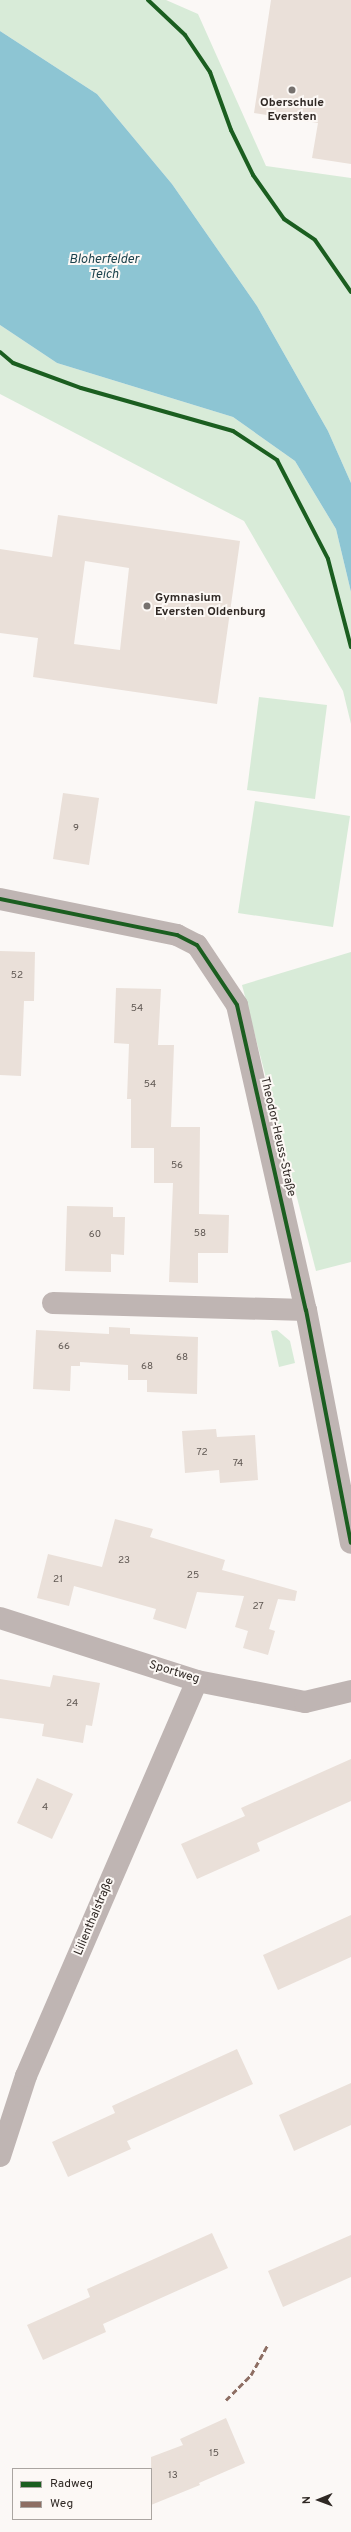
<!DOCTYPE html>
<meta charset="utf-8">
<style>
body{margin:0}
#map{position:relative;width:351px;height:2532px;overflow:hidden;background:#fbf8f6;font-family:Overpass,sans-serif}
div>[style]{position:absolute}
.green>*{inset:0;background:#d8ebd8}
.water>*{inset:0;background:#8dc5d3}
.building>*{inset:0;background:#eae0d9}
.minor>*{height:22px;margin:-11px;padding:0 11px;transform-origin:11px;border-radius:11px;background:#bfb5b3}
.quiet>*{height:3px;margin-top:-1.5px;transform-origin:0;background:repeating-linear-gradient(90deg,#8d6e63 0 6px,transparent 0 9px)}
.cycleway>*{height:4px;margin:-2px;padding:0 2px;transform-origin:2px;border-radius:2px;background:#1b5e20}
.dots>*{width:11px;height:11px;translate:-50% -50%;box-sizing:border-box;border:2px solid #fcf8f5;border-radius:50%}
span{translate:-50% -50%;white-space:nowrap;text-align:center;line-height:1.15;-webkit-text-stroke:4px #fcf8f5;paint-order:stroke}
.number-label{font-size:10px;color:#5f5752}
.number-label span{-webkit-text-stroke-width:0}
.poi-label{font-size:12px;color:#2f2824;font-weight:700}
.left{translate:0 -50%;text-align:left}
.street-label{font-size:12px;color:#2f2824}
.water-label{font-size:13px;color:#1c424c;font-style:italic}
.legend{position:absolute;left:12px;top:2468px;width:140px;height:52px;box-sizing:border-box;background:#fcf8f5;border:1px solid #aaa5a1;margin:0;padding:5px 7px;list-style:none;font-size:12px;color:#2f2824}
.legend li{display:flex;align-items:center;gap:8px;height:20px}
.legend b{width:20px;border:1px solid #aaa5a1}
.north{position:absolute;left:299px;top:2480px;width:40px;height:40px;-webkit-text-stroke:3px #fcf8f5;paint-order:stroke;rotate:269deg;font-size:11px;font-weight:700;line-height:16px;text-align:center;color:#2f2824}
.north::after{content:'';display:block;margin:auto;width:14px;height:18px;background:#2f2824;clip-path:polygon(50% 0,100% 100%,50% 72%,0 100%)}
</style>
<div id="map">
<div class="green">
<div style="clip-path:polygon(0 0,166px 0,198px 14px,266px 166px,351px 178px,351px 483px,328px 431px,257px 306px,172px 184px,97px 94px,0 31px)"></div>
<div style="clip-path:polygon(0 325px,57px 363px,233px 417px,295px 461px,336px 529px,351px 592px,351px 724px,343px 691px,244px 521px,0 394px)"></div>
<div style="clip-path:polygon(259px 697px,327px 705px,315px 799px,247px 790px)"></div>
<div style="clip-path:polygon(255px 801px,350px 816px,333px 927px,238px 913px)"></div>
<div style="clip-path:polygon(351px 952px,351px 1262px,316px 1271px,242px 985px)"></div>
<div style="clip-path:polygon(277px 1330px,290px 1341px,295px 1363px,279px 1367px,271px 1331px)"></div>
</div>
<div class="water">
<div style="clip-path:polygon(0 31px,97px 94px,172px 184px,257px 306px,328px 431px,351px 483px,351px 592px,336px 529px,295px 461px,233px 417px,57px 363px,0 325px)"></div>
</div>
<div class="building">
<div style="clip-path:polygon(271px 0,351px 0,351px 164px,312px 158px,318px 123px,254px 113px)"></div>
<div style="clip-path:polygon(evenodd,58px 515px,240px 541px,217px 704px,33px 677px,38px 638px,0 633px,0 549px,52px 557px,58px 515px,85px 561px,129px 568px,120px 650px,74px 644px,85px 561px)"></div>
<div style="clip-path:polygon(63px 793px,99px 798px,89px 865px,53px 859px)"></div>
<div style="clip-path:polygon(0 951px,35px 952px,34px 1001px,24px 1001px,21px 1076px,0 1075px)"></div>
<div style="clip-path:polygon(116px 988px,161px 989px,158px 1045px,174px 1045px,171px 1127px,200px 1127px,199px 1214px,229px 1215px,228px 1253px,198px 1253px,198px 1283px,169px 1282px,173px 1183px,154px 1183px,154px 1148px,131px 1148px,131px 1099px,127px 1099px,129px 1044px,114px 1043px)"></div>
<div style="clip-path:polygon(67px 1206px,113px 1207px,113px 1217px,125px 1217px,124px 1255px,111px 1254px,111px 1272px,65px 1271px)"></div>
<div style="clip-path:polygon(109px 1327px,130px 1328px,130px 1334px,198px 1337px,197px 1394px,147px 1392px,147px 1380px,128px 1380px,128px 1365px,80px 1362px,80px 1366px,71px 1366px,70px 1391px,33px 1389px,36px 1330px,109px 1334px)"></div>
<div style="clip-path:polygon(216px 1429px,217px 1437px,255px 1435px,258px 1480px,220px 1483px,219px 1470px,185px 1473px,182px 1431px)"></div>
<div style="clip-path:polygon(115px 1519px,153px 1529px,150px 1537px,225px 1560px,222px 1570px,297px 1591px,295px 1601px,278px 1599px,269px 1629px,275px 1631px,268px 1655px,243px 1648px,248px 1631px,235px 1627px,244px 1596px,197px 1592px,186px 1629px,153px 1619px,156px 1609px,74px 1586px,69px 1606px,37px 1598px,48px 1554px,102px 1567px)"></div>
<div style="clip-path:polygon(53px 1675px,100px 1683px,92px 1726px,86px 1725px,83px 1743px,42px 1736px,44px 1724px,0 1718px,0 1679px,50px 1687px)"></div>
<div style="clip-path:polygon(351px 1759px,351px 1801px,257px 1843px,260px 1851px,197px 1879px,181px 1844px,245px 1816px,241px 1808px)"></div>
<div style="clip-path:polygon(37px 1778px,73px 1794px,52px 1839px,17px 1823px)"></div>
<div style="clip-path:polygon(351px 1915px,351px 1957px,278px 1990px,263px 1955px)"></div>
<div style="clip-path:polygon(237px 2049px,253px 2084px,127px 2141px,131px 2149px,68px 2177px,52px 2142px,115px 2113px,112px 2106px)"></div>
<div style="clip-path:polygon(351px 2083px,351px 2125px,294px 2151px,279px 2115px)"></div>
<div style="clip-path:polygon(212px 2233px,228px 2268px,103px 2324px,106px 2332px,43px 2360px,27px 2325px,90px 2297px,87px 2289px)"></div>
<div style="clip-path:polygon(351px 2235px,351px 2277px,283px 2307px,268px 2271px)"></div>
<div style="clip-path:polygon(226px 2418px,245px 2463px,199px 2483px,200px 2485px,151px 2505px,151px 2457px,183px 2445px,180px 2439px)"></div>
</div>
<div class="minor">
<div style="left:0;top:899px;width:181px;rotate:11.5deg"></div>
<div style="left:177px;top:935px;width:22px;rotate:27deg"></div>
<div style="left:197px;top:945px;width:72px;rotate:56.3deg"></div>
<div style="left:237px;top:1005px;width:313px;rotate:77.3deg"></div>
<div style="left:306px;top:1310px;width:237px;rotate:79.1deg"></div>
<div style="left:53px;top:1303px;width:253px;rotate:1.6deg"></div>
<div style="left:0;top:1618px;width:207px;rotate:17.7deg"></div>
<div style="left:197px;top:1681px;width:110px;rotate:11deg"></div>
<div style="left:305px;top:1702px;width:47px;rotate:-13.4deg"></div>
<div style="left:0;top:2156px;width:84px;rotate:-72deg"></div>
<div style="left:26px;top:2076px;width:430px;rotate:-66.6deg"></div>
</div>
<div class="quiet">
<div style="left:226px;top:2400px;width:35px;rotate:-45deg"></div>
<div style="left:251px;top:2375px;width:35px;rotate:-61deg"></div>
</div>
<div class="cycleway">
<div style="left:148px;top:0;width:51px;rotate:43.4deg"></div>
<div style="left:185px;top:35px;width:45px;rotate:56deg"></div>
<div style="left:210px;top:72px;width:62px;rotate:70.1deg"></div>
<div style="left:231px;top:130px;width:50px;rotate:63.9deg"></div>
<div style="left:253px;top:175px;width:54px;rotate:54.8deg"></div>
<div style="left:284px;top:219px;width:37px;rotate:34deg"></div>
<div style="left:315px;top:240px;width:63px;rotate:55.3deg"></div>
<div style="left:0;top:352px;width:17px;rotate:40deg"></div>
<div style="left:13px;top:363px;width:72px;rotate:20.2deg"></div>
<div style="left:81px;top:388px;width:158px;rotate:15.8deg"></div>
<div style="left:233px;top:431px;width:53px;rotate:33.4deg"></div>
<div style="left:277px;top:460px;width:111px;rotate:62.7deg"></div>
<div style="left:328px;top:559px;width:91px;rotate:75.4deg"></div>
<div style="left:0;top:899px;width:181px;rotate:11.5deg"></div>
<div style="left:177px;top:935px;width:22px;rotate:27deg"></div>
<div style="left:197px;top:945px;width:72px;rotate:56.3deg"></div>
<div style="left:237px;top:1005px;width:313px;rotate:77.3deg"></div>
<div style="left:306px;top:1310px;width:237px;rotate:79.1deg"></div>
</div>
<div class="dots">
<div style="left:292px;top:90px;background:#76716e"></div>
<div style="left:147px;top:606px;background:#76716e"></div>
</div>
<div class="number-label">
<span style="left:76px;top:829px">9</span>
<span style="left:17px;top:976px">52</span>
<span style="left:137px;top:1009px">54</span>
<span style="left:150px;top:1085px">54</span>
<span style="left:177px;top:1166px">56</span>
<span style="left:200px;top:1234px">58</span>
<span style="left:95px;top:1235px">60</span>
<span style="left:64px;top:1347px">66</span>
<span style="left:182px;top:1358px">68</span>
<span style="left:147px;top:1367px">68</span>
<span style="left:202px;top:1453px">72</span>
<span style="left:238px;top:1464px">74</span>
<span style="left:124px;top:1561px">23</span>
<span style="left:193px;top:1576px">25</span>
<span style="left:58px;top:1580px">21</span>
<span style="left:258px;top:1607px">27</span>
<span style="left:72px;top:1704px">24</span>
<span style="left:45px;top:1808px">4</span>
<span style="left:214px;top:2454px">15</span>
<span style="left:173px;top:2476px">13</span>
</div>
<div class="poi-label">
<span style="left:292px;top:111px">Oberschule<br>Eversten</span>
<span class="left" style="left:155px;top:606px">Gymnasium<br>Eversten Oldenburg</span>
</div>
<div class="street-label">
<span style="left:277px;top:1137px;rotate:77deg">Theodor-Heuss-Straße</span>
<span style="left:174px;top:1673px;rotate:17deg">Sportweg</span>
<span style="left:95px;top:1917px;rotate:-67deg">Lilienthalstraße</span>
</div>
<div class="water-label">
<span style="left:104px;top:268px">Bloherfelder<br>Teich</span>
</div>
<ul class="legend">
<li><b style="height:5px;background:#1b5e20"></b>Radweg</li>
<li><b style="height:5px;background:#8d6e63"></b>Weg</li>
</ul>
<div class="north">N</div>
</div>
